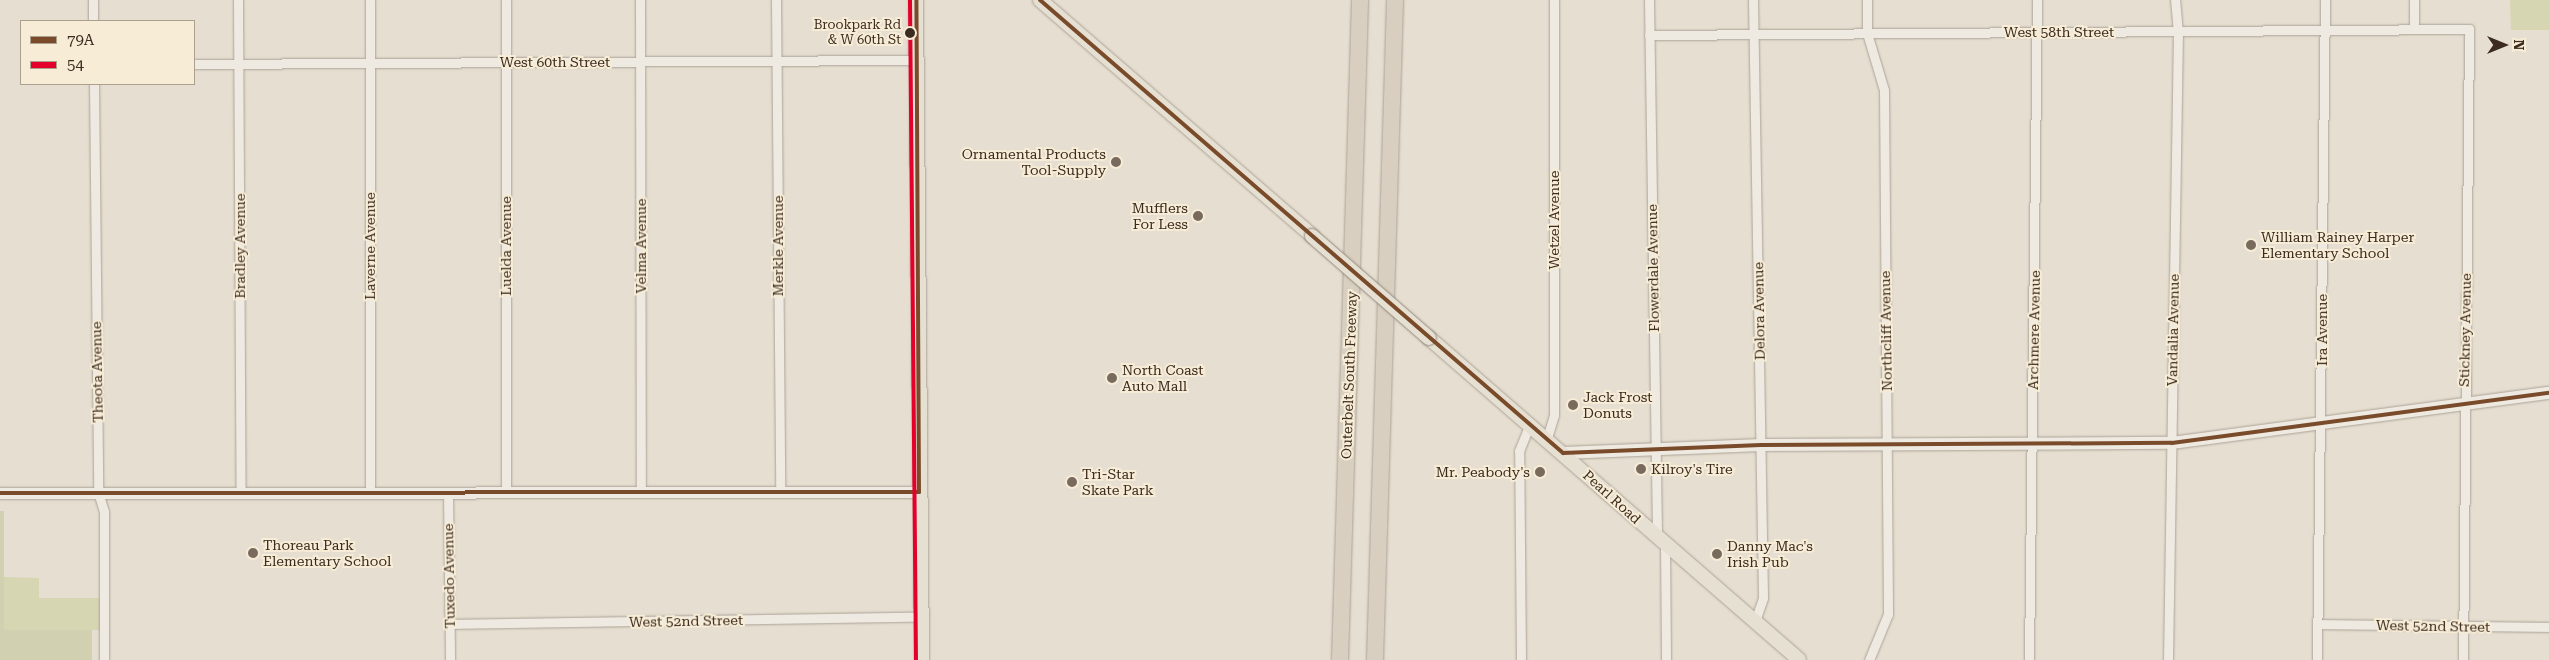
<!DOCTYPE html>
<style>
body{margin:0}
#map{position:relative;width:2549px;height:660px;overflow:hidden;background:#e6ded0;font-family:"Roboto Serif",serif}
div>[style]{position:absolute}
.green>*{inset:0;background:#d7d6b2}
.cemetery>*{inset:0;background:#d1d0b1}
.roads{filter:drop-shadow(0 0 1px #aca398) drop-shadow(0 0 1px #aca398)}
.minor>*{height:9px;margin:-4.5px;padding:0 4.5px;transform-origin:4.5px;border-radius:4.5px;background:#eeeae1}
.tertiary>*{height:11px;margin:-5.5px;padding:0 5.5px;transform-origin:5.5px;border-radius:5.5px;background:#eeeae1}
.secondary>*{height:12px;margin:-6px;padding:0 6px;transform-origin:6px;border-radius:6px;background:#eeeae1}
.primary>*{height:14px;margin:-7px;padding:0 7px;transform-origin:7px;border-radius:7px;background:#e6e0d3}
.motorway>*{height:16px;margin:-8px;padding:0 8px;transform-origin:8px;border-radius:8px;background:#d9cfc0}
.bridges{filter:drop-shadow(0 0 1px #91897f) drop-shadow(0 0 1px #91897f)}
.primary-bridge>*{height:14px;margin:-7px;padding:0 7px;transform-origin:7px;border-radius:7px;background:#e6e0d3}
.bus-1>*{height:4px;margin:-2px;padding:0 2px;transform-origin:2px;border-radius:2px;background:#7a4b2a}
.bus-2>*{height:4px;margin:-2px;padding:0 2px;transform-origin:2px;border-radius:2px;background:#e4002b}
.dots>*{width:14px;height:14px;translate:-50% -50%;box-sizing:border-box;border:2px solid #f7ecd6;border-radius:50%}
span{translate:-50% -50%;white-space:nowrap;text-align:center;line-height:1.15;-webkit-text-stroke:4px #f7ecd6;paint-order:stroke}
.bus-label{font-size:13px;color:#3c2c1f}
.right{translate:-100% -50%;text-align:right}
.street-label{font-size:14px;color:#3c2c1f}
.poi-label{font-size:14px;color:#3c2c1f}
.left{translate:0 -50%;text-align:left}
.legend{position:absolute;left:20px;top:20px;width:175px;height:65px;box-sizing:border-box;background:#f7ecd6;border:1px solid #ac9f8d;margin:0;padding:6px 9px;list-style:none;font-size:15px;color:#3c2c1f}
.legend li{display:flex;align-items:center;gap:10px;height:25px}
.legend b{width:25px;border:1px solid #ac9f8d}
.north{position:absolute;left:2479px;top:20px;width:50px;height:50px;-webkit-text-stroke:4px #f7ecd6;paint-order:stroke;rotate:90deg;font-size:14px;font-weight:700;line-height:20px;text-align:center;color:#3c2c1f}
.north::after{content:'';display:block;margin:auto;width:18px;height:22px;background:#3c2c1f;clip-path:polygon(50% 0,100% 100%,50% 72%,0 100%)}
</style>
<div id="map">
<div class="green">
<div style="clip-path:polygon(2510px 0,2549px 0,2549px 30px,2511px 30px)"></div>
<div style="clip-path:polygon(4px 577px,39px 578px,39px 598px,100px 598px,100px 630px,4px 630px)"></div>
</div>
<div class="cemetery">
<div style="clip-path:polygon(0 511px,4px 511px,4px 630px,92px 630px,92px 660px,0 660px)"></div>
</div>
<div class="roads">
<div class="minor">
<div style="left:93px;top:0;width:21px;rotate:90deg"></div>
<div style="left:238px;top:0;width:492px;rotate:89.7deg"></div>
<div style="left:370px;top:0;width:492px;rotate:90deg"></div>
<div style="left:506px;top:0;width:492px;rotate:90deg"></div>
<div style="left:640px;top:0;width:492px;rotate:89.9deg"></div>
<div style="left:776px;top:0;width:492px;rotate:89.5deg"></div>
<div style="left:1649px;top:0;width:536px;rotate:89.14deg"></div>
<div style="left:1753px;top:0;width:598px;rotate:89.04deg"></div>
<div style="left:1763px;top:598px;width:24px;rotate:109deg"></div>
<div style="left:1867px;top:0;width:33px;rotate:90deg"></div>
<div style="left:1867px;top:33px;width:59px;rotate:73.4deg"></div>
<div style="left:1884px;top:90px;width:524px;rotate:89.56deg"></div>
<div style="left:1888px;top:614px;width:50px;rotate:112.4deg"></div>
<div style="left:2414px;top:0;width:29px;rotate:90deg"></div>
<div style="left:1649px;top:35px;width:820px;rotate:-0.42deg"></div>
<div style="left:2469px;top:29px;width:631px;rotate:90.54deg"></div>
<div style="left:194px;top:64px;width:723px;rotate:-0.32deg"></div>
<div style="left:94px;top:84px;width:408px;rotate:89.4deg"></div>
<div style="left:98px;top:492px;width:21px;rotate:73deg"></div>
<div style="left:104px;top:512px;width:148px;rotate:90deg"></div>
<div style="left:1547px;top:438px;width:24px;rotate:-73deg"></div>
<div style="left:1554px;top:415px;width:415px;rotate:-90deg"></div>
<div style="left:448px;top:492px;width:168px;rotate:89.3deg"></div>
<div style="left:1665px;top:543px;width:117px;rotate:89.5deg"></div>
<div style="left:450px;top:624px;width:471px;rotate:-0.9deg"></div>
<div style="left:2318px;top:624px;width:231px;rotate:0.7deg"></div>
<div style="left:1521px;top:660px;width:209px;rotate:-90.5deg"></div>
<div style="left:1519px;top:451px;width:29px;rotate:-68deg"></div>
<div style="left:2029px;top:660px;width:660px;rotate:-89.31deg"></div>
<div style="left:2168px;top:660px;width:627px;rotate:-89.09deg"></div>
<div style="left:2178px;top:33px;width:33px;rotate:-95deg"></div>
<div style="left:2317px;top:660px;width:660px;rotate:-89.31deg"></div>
</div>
<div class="tertiary">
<div style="left:0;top:493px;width:919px;rotate:-0.06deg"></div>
</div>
<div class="secondary">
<div style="left:1563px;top:453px;width:198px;rotate:-2.3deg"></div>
<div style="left:1761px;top:445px;width:411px;rotate:-0.3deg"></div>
<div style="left:2172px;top:443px;width:380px;rotate:-7.6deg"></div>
</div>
<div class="primary">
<div style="left:916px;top:0;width:660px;rotate:89.48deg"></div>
<div style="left:1040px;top:0;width:360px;rotate:40.9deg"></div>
<div style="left:1429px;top:338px;width:490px;rotate:41deg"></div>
</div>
<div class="motorway">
<div style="left:1340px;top:660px;width:660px;rotate:-88.26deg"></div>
<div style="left:1375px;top:660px;width:660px;rotate:-88.26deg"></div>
</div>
</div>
<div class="bridges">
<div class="primary-bridge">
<div style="left:1312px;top:236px;width:155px;rotate:41.1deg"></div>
</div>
</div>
<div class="bus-1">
<div style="left:1040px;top:0;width:692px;rotate:40.9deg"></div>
<div style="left:1563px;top:453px;width:198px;rotate:-2.3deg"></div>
<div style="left:1761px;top:445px;width:411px;rotate:-0.3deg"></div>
<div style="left:2172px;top:443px;width:380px;rotate:-7.6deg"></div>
<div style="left:0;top:493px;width:919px;rotate:-0.06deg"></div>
<div style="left:919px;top:492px;width:492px;rotate:-90.3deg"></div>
</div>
<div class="bus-2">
<div style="left:910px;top:0;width:660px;rotate:89.48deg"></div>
</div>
<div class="dots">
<div style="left:910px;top:33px;background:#3c2c1f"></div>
<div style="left:1116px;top:162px;background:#786a5d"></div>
<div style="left:1198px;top:216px;background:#786a5d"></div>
<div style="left:2251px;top:245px;background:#786a5d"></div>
<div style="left:1112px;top:378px;background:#786a5d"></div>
<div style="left:1573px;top:405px;background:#786a5d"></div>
<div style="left:1641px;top:469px;background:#786a5d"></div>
<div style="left:1540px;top:472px;background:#786a5d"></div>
<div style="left:1072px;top:482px;background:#786a5d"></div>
<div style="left:253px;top:553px;background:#786a5d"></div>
<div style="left:1717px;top:554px;background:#786a5d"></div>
</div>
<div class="bus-label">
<span class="right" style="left:901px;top:33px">Brookpark Rd<br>&amp; W 60th St</span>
</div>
<div class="street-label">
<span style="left:2059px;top:32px">West 58th Street</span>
<span style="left:555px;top:62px">West 60th Street</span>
<span style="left:1554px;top:220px;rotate:-90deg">Wetzel Avenue</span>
<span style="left:240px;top:246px;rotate:-90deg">Bradley Avenue</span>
<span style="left:370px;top:246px;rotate:-90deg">Laverne Avenue</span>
<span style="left:506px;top:246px;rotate:-90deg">Luelda Avenue</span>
<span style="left:641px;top:246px;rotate:-90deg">Velma Avenue</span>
<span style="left:778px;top:246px;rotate:-90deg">Merkle Avenue</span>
<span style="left:1653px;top:268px;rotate:-91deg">Flowerdale Avenue</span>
<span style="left:1759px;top:311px;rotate:-91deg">Delora Avenue</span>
<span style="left:2034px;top:330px;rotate:-89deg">Archmere Avenue</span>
<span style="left:2173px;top:330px;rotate:-89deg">Vandalia Avenue</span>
<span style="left:2322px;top:330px;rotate:-90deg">Ira Avenue</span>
<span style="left:2465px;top:330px;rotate:-89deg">Stickney Avenue</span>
<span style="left:1886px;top:331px;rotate:-91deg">Northcliff Avenue</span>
<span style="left:97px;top:372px;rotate:-91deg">Theota Avenue</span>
<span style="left:1349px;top:375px;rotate:-88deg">Outerbelt South Freeway</span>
<span style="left:1612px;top:497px;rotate:42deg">Pearl Road</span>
<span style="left:449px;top:576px;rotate:-91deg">Tuxedo Avenue</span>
<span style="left:686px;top:621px;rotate:-1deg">West 52nd Street</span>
<span style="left:2433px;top:626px;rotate:1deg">West 52nd Street</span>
</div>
<div class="poi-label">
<span class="right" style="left:1106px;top:162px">Ornamental Products<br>Tool-Supply</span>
<span class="right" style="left:1188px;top:216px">Mufflers<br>For Less</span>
<span class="left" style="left:2261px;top:245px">William Rainey Harper<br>Elementary School</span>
<span class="left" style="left:1122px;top:378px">North Coast<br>Auto Mall</span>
<span class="left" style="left:1583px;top:405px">Jack Frost<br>Donuts</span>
<span class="left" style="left:1651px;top:469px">Kilroy's Tire</span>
<span class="right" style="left:1530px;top:472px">Mr. Peabody's</span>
<span class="left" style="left:1082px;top:482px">Tri-Star<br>Skate Park</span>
<span class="left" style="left:263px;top:553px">Thoreau Park<br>Elementary School</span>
<span class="left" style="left:1727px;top:554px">Danny Mac's<br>Irish Pub</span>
</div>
<ul class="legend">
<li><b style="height:6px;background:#7a4b2a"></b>79A</li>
<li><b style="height:6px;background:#e4002b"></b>54</li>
</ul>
<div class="north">N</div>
</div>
